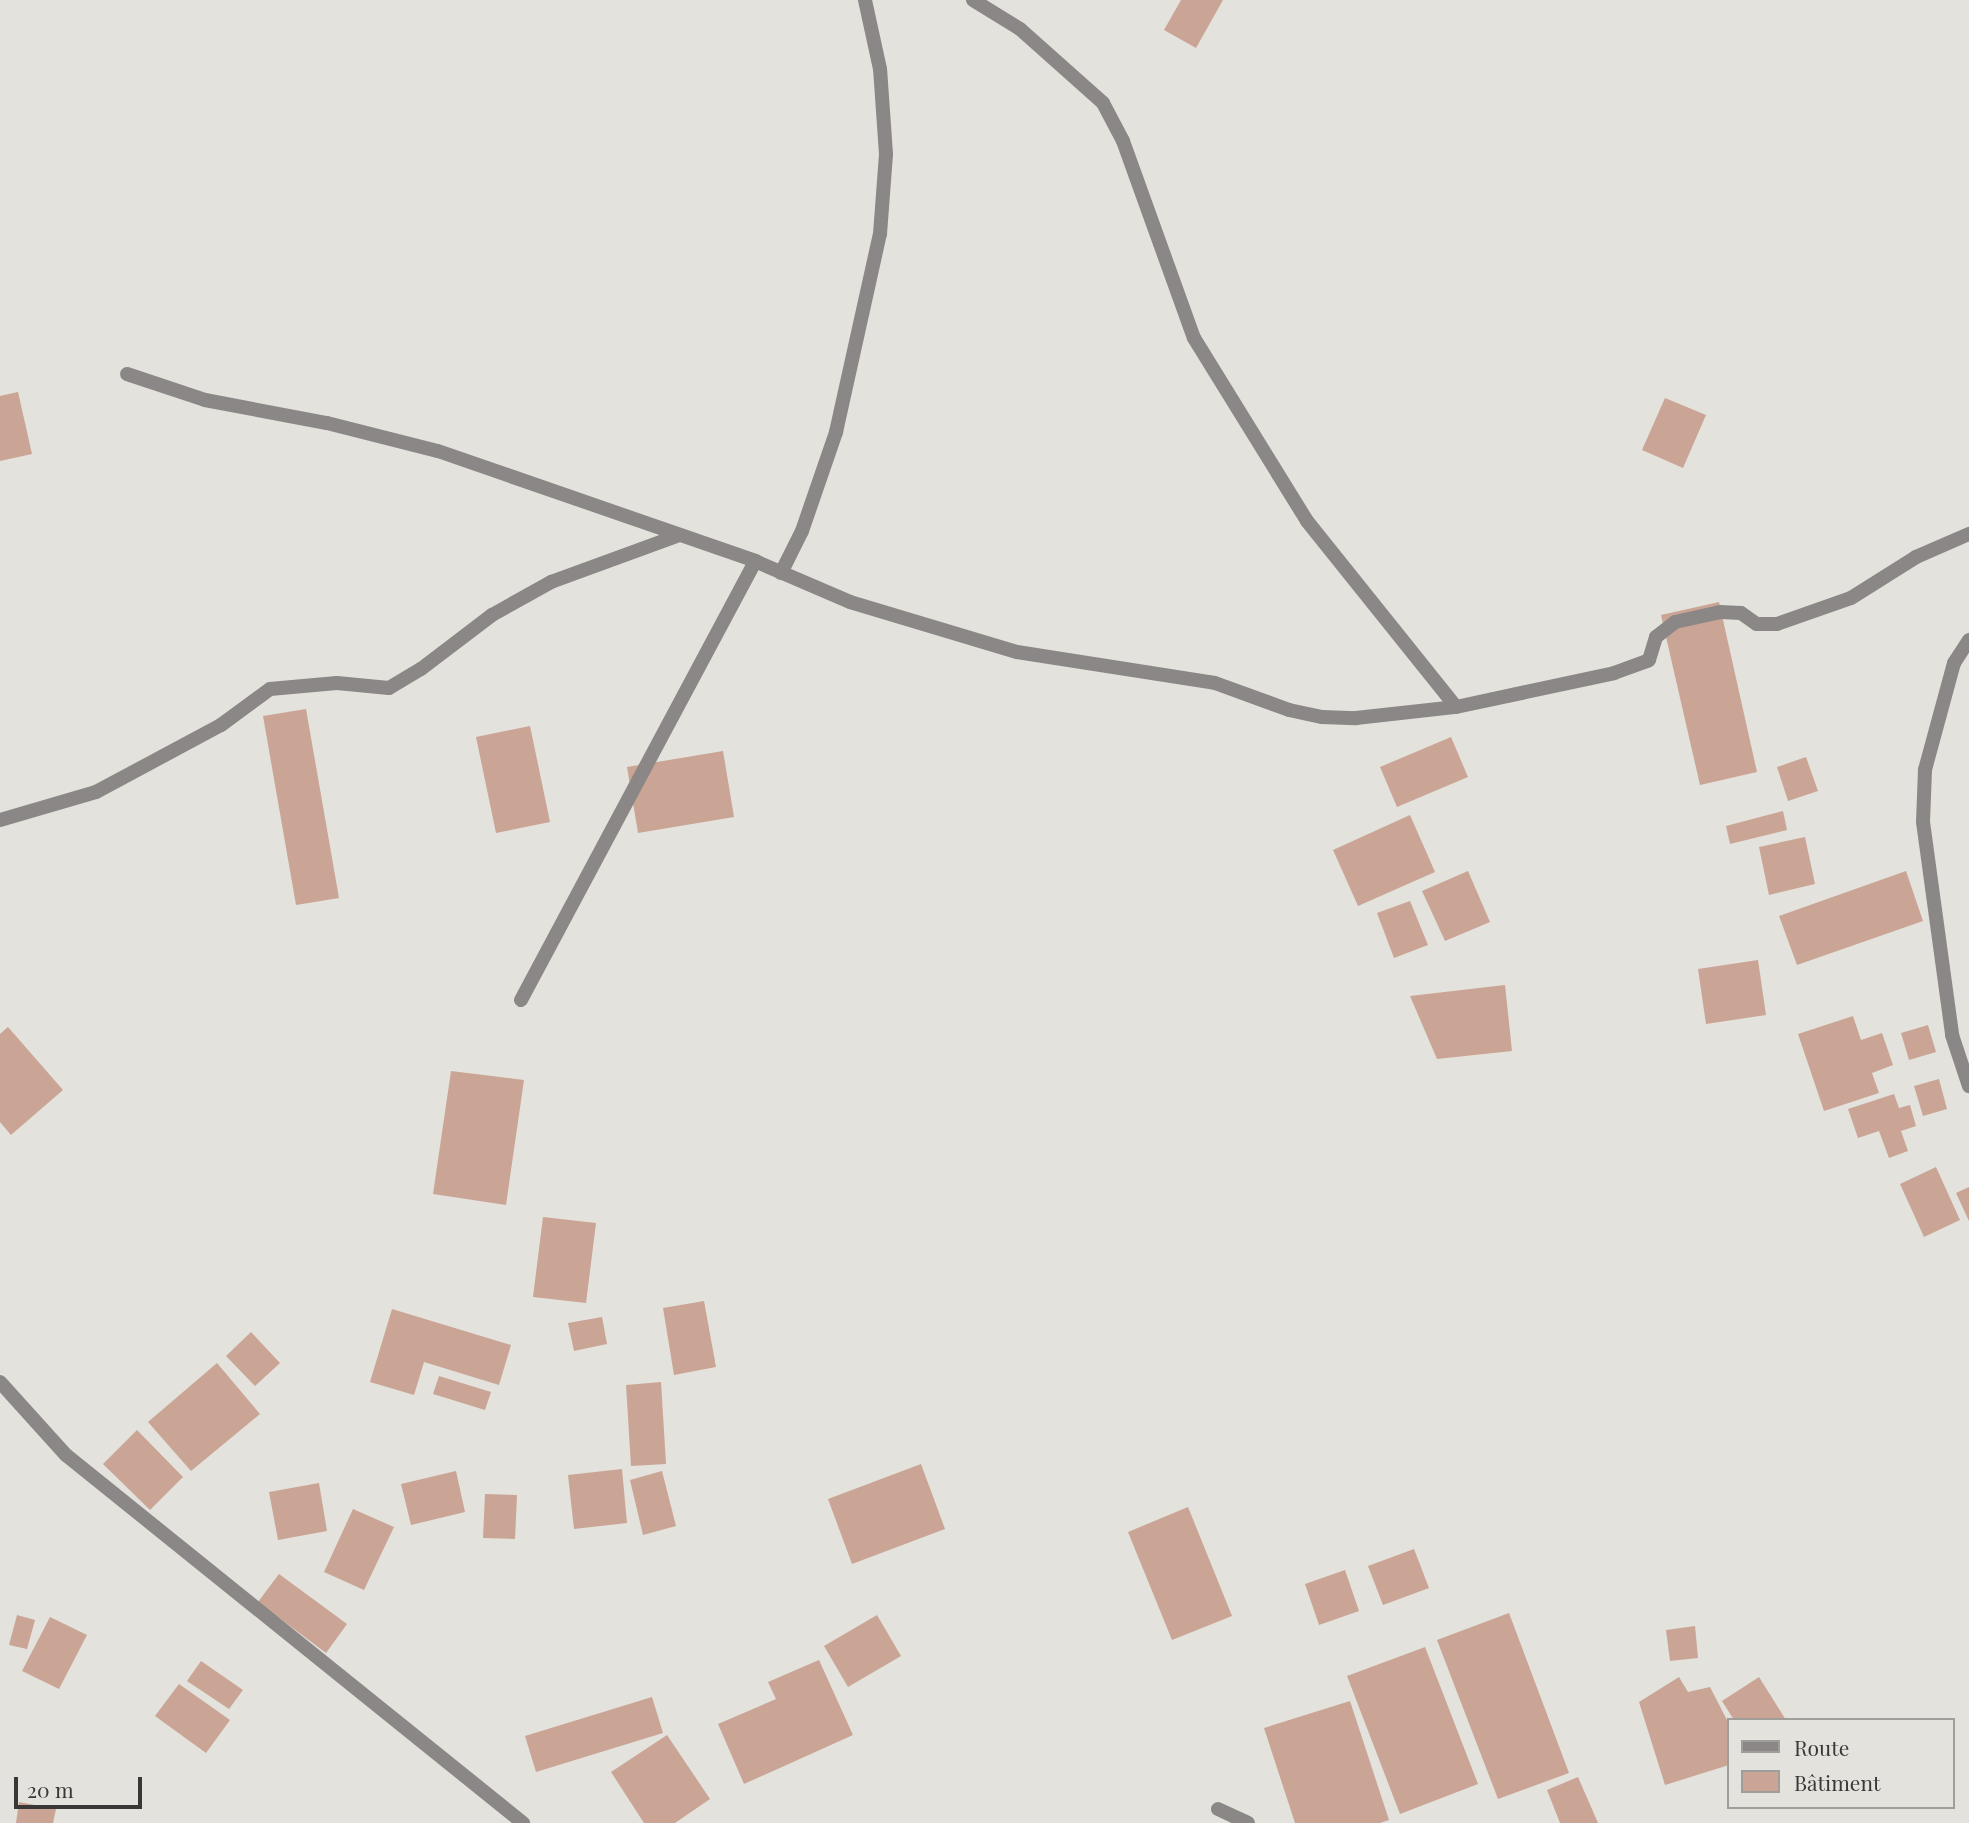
<!DOCTYPE html>
<meta charset="utf-8">
<style>
body{margin:0}
#map{position:relative;width:1969px;height:1823px;overflow:hidden;background:#e4e2dc;font-family:"Playfair Display",serif}
div>[style]{position:absolute}
.building>*{inset:0;background:#caa595}
.minor>*{height:14px;margin:-7px;padding:0 7px;transform-origin:7px;border-radius:7px;background:#8a8786}
span{translate:-50% -50%;white-space:nowrap;text-align:center;line-height:1.15;-webkit-text-stroke:6px #e4e2dc;paint-order:stroke}
.legend{position:absolute;left:1727px;top:1718px;width:228px;height:91px;box-sizing:border-box;background:#e4e2dc;border:2px solid #a09e9a;margin:0;padding:9px 12px;list-style:none;font-size:21px;color:#393836}
.legend li{display:flex;align-items:center;gap:14px;height:35px}
.legend b{width:35px;border:2px solid #a09e9a}
.scale{position:absolute;left:14px;top:1777px;width:128px;height:32px;box-sizing:border-box;border:4px solid #393836;border-top:0;padding-left:9px;font-size:21px;line-height:24px;white-space:nowrap;color:#393836;-webkit-text-stroke:5px #e4e2dc;paint-order:stroke}
</style>
<div id="map">
<div class="building">
<div style="clip-path:polygon(1181px 0,1223px 0,1196px 48px,1164px 30px)"></div>
<div style="clip-path:polygon(18px 392px,32px 454px,0 461px,0 396px)"></div>
<div style="clip-path:polygon(1665px 398px,1706px 415px,1683px 468px,1642px 450px)"></div>
<div style="clip-path:polygon(1719px 602px,1757px 772px,1700px 785px,1661px 615px)"></div>
<div style="clip-path:polygon(306px 709px,339px 898px,296px 905px,263px 716px)"></div>
<div style="clip-path:polygon(530px 726px,550px 822px,496px 833px,476px 737px)"></div>
<div style="clip-path:polygon(1451px 737px,1468px 777px,1397px 807px,1380px 767px)"></div>
<div style="clip-path:polygon(723px 751px,734px 817px,638px 833px,627px 767px)"></div>
<div style="clip-path:polygon(1806px 757px,1818px 791px,1788px 801px,1777px 767px)"></div>
<div style="clip-path:polygon(1783px 811px,1787px 830px,1730px 844px,1726px 826px)"></div>
<div style="clip-path:polygon(1410px 815px,1435px 872px,1358px 906px,1333px 850px)"></div>
<div style="clip-path:polygon(1805px 837px,1815px 884px,1769px 895px,1759px 847px)"></div>
<div style="clip-path:polygon(1468px 871px,1490px 922px,1445px 941px,1422px 891px)"></div>
<div style="clip-path:polygon(1906px 871px,1923px 921px,1797px 965px,1779px 916px)"></div>
<div style="clip-path:polygon(1410px 901px,1428px 945px,1394px 958px,1377px 913px)"></div>
<div style="clip-path:polygon(1758px 960px,1766px 1015px,1706px 1024px,1698px 969px)"></div>
<div style="clip-path:polygon(1505px 985px,1512px 1051px,1437px 1059px,1410px 996px)"></div>
<div style="clip-path:polygon(1853px 1016px,1861px 1040px,1882px 1033px,1893px 1065px,1872px 1073px,1879px 1093px,1824px 1111px,1798px 1034px)"></div>
<div style="clip-path:polygon(1928px 1025px,1936px 1052px,1909px 1060px,1901px 1033px)"></div>
<div style="clip-path:polygon(8px 1027px,63px 1090px,11px 1135px,0 1122px,0 1034px)"></div>
<div style="clip-path:polygon(451px 1071px,524px 1080px,506px 1205px,433px 1194px)"></div>
<div style="clip-path:polygon(1939px 1079px,1947px 1109px,1923px 1116px,1914px 1086px)"></div>
<div style="clip-path:polygon(1894px 1094px,1899px 1108px,1910px 1105px,1916px 1126px,1901px 1131px,1908px 1151px,1889px 1158px,1879px 1131px,1858px 1138px,1848px 1109px)"></div>
<div style="clip-path:polygon(1936px 1167px,1960px 1220px,1924px 1237px,1900px 1184px)"></div>
<div style="clip-path:polygon(1969px 1187px,1969px 1221px,1956px 1193px)"></div>
<div style="clip-path:polygon(543px 1217px,596px 1223px,586px 1303px,533px 1297px)"></div>
<div style="clip-path:polygon(704px 1301px,716px 1367px,674px 1375px,663px 1308px)"></div>
<div style="clip-path:polygon(392px 1309px,511px 1345px,499px 1385px,424px 1362px,414px 1395px,370px 1382px)"></div>
<div style="clip-path:polygon(602px 1317px,607px 1344px,574px 1351px,568px 1323px)"></div>
<div style="clip-path:polygon(251px 1332px,280px 1363px,255px 1386px,226px 1356px)"></div>
<div style="clip-path:polygon(217px 1363px,260px 1414px,191px 1471px,148px 1422px)"></div>
<div style="clip-path:polygon(439px 1376px,491px 1392px,485px 1410px,433px 1394px)"></div>
<div style="clip-path:polygon(661px 1382px,666px 1464px,631px 1466px,626px 1385px)"></div>
<div style="clip-path:polygon(137px 1430px,183px 1477px,150px 1510px,103px 1464px)"></div>
<div style="clip-path:polygon(921px 1464px,945px 1529px,852px 1564px,828px 1499px)"></div>
<div style="clip-path:polygon(622px 1469px,627px 1523px,574px 1529px,568px 1475px)"></div>
<div style="clip-path:polygon(456px 1471px,465px 1512px,411px 1525px,401px 1484px)"></div>
<div style="clip-path:polygon(662px 1471px,676px 1526px,643px 1535px,630px 1480px)"></div>
<div style="clip-path:polygon(319px 1483px,327px 1531px,278px 1540px,269px 1492px)"></div>
<div style="clip-path:polygon(485px 1494px,517px 1495px,515px 1539px,483px 1538px)"></div>
<div style="clip-path:polygon(1188px 1507px,1232px 1616px,1172px 1640px,1128px 1532px)"></div>
<div style="clip-path:polygon(353px 1509px,394px 1527px,364px 1590px,324px 1572px)"></div>
<div style="clip-path:polygon(1414px 1549px,1429px 1588px,1383px 1605px,1368px 1566px)"></div>
<div style="clip-path:polygon(1345px 1570px,1359px 1611px,1319px 1625px,1305px 1584px)"></div>
<div style="clip-path:polygon(279px 1574px,347px 1624px,326px 1653px,258px 1602px)"></div>
<div style="clip-path:polygon(1509px 1613px,1569px 1773px,1498px 1799px,1437px 1640px)"></div>
<div style="clip-path:polygon(17px 1615px,35px 1620px,27px 1649px,9px 1645px)"></div>
<div style="clip-path:polygon(877px 1615px,901px 1656px,848px 1687px,824px 1646px)"></div>
<div style="clip-path:polygon(50px 1617px,87px 1635px,59px 1689px,22px 1671px)"></div>
<div style="clip-path:polygon(1695px 1626px,1698px 1658px,1670px 1661px,1666px 1630px)"></div>
<div style="clip-path:polygon(1425px 1647px,1478px 1784px,1400px 1814px,1347px 1676px)"></div>
<div style="clip-path:polygon(819px 1660px,853px 1735px,744px 1784px,718px 1724px,776px 1699px,768px 1682px)"></div>
<div style="clip-path:polygon(201px 1661px,243px 1690px,229px 1709px,187px 1681px)"></div>
<div style="clip-path:polygon(1679px 1677px,1688px 1692px,1710px 1687px,1729px 1724px,1729px 1765px,1665px 1785px,1639px 1702px)"></div>
<div style="clip-path:polygon(1759px 1677px,1786px 1720px,1734px 1720px,1722px 1701px)"></div>
<div style="clip-path:polygon(179px 1684px,230px 1720px,206px 1753px,155px 1716px)"></div>
<div style="clip-path:polygon(652px 1697px,663px 1733px,536px 1772px,525px 1736px)"></div>
<div style="clip-path:polygon(1350px 1701px,1389px 1820px,1380px 1823px,1295px 1823px,1264px 1728px)"></div>
<div style="clip-path:polygon(667px 1735px,710px 1799px,675px 1823px,644px 1823px,611px 1772px)"></div>
<div style="clip-path:polygon(1578px 1777px,1598px 1823px,1560px 1823px,1547px 1790px)"></div>
<div style="clip-path:polygon(19px 1802px,56px 1809px,53px 1823px,16px 1823px)"></div>
</div>
<div class="minor">
<div style="left:973px;top:0;width:55px;rotate:31.7deg"></div>
<div style="left:1020px;top:29px;width:111px;rotate:41.7deg"></div>
<div style="left:1103px;top:103px;width:43px;rotate:62.2deg"></div>
<div style="left:1123px;top:141px;width:209px;rotate:70.2deg"></div>
<div style="left:1194px;top:338px;width:215px;rotate:58.3deg"></div>
<div style="left:1307px;top:521px;width:238px;rotate:51.3deg"></div>
<div style="left:127px;top:374px;width:82px;rotate:18.4deg"></div>
<div style="left:205px;top:400px;width:124px;rotate:10.7deg"></div>
<div style="left:327px;top:423px;width:114px;rotate:14.2deg"></div>
<div style="left:438px;top:451px;width:336px;rotate:19.1deg"></div>
<div style="left:755px;top:561px;width:103px;rotate:23.3deg"></div>
<div style="left:850px;top:602px;width:174px;rotate:16.7deg"></div>
<div style="left:1017px;top:652px;width:200px;rotate:8.9deg"></div>
<div style="left:1215px;top:683px;width:79px;rotate:20deg"></div>
<div style="left:1289px;top:710px;width:34px;rotate:12deg"></div>
<div style="left:1322px;top:717px;width:34px;rotate:2deg"></div>
<div style="left:1356px;top:718px;width:101px;rotate:-6.3deg"></div>
<div style="left:1456px;top:707px;width:162px;rotate:-12.1deg"></div>
<div style="left:1614px;top:673px;width:37px;rotate:-20deg"></div>
<div style="left:1649px;top:660px;width:24px;rotate:-73deg"></div>
<div style="left:1656px;top:637px;width:24px;rotate:-38deg"></div>
<div style="left:1675px;top:622px;width:46px;rotate:-12.5deg"></div>
<div style="left:1720px;top:612px;width:21px;rotate:3deg"></div>
<div style="left:1741px;top:613px;width:19px;rotate:35deg"></div>
<div style="left:1757px;top:624px;width:20px"></div>
<div style="left:1777px;top:624px;width:78px;rotate:-19.4deg"></div>
<div style="left:1851px;top:598px;width:77px;rotate:-32.2deg"></div>
<div style="left:1916px;top:557px;width:58px;rotate:-23.5deg"></div>
<div style="left:781px;top:573px;width:47px;rotate:-63.4deg"></div>
<div style="left:802px;top:531px;width:105px;rotate:-71deg"></div>
<div style="left:836px;top:432px;width:203px;rotate:-77.5deg"></div>
<div style="left:880px;top:234px;width:80px;rotate:-85.7deg"></div>
<div style="left:886px;top:154px;width:85px;rotate:-94deg"></div>
<div style="left:880px;top:69px;width:71px;rotate:-102.3deg"></div>
<div style="left:1969px;top:640px;width:27px;rotate:123deg"></div>
<div style="left:1954px;top:663px;width:111px;rotate:105.2deg"></div>
<div style="left:1925px;top:770px;width:52px;rotate:92.2deg"></div>
<div style="left:1923px;top:822px;width:215px;rotate:82.2deg"></div>
<div style="left:1952px;top:1035px;width:54px;rotate:71.6deg"></div>
<div style="left:0;top:820px;width:100px;rotate:-16.3deg"></div>
<div style="left:96px;top:792px;width:142px;rotate:-28.2deg"></div>
<div style="left:221px;top:725px;width:61px;rotate:-36.3deg"></div>
<div style="left:270px;top:689px;width:67px;rotate:-5.1deg"></div>
<div style="left:337px;top:683px;width:52px;rotate:5.5deg"></div>
<div style="left:389px;top:688px;width:37px;rotate:-31deg"></div>
<div style="left:421px;top:669px;width:89px;rotate:-37.3deg"></div>
<div style="left:492px;top:615px;width:68px;rotate:-29.2deg"></div>
<div style="left:551px;top:582px;width:134px;rotate:-20.1deg"></div>
<div style="left:521px;top:1000px;width:497px;rotate:-61.9deg"></div>
<div style="left:0;top:1382px;width:98px;rotate:47.9deg"></div>
<div style="left:66px;top:1455px;width:587px;rotate:38.84deg"></div>
<div style="left:1218px;top:1809px;width:33px;rotate:25deg"></div>
</div>
<ul class="legend">
<li><b style="height:9px;background:#8a8786"></b>Route</li>
<li><b style="height:19px;background:#caa595"></b>Bâtiment</li>
</ul>
<div class="scale">20 m</div>
</div>
